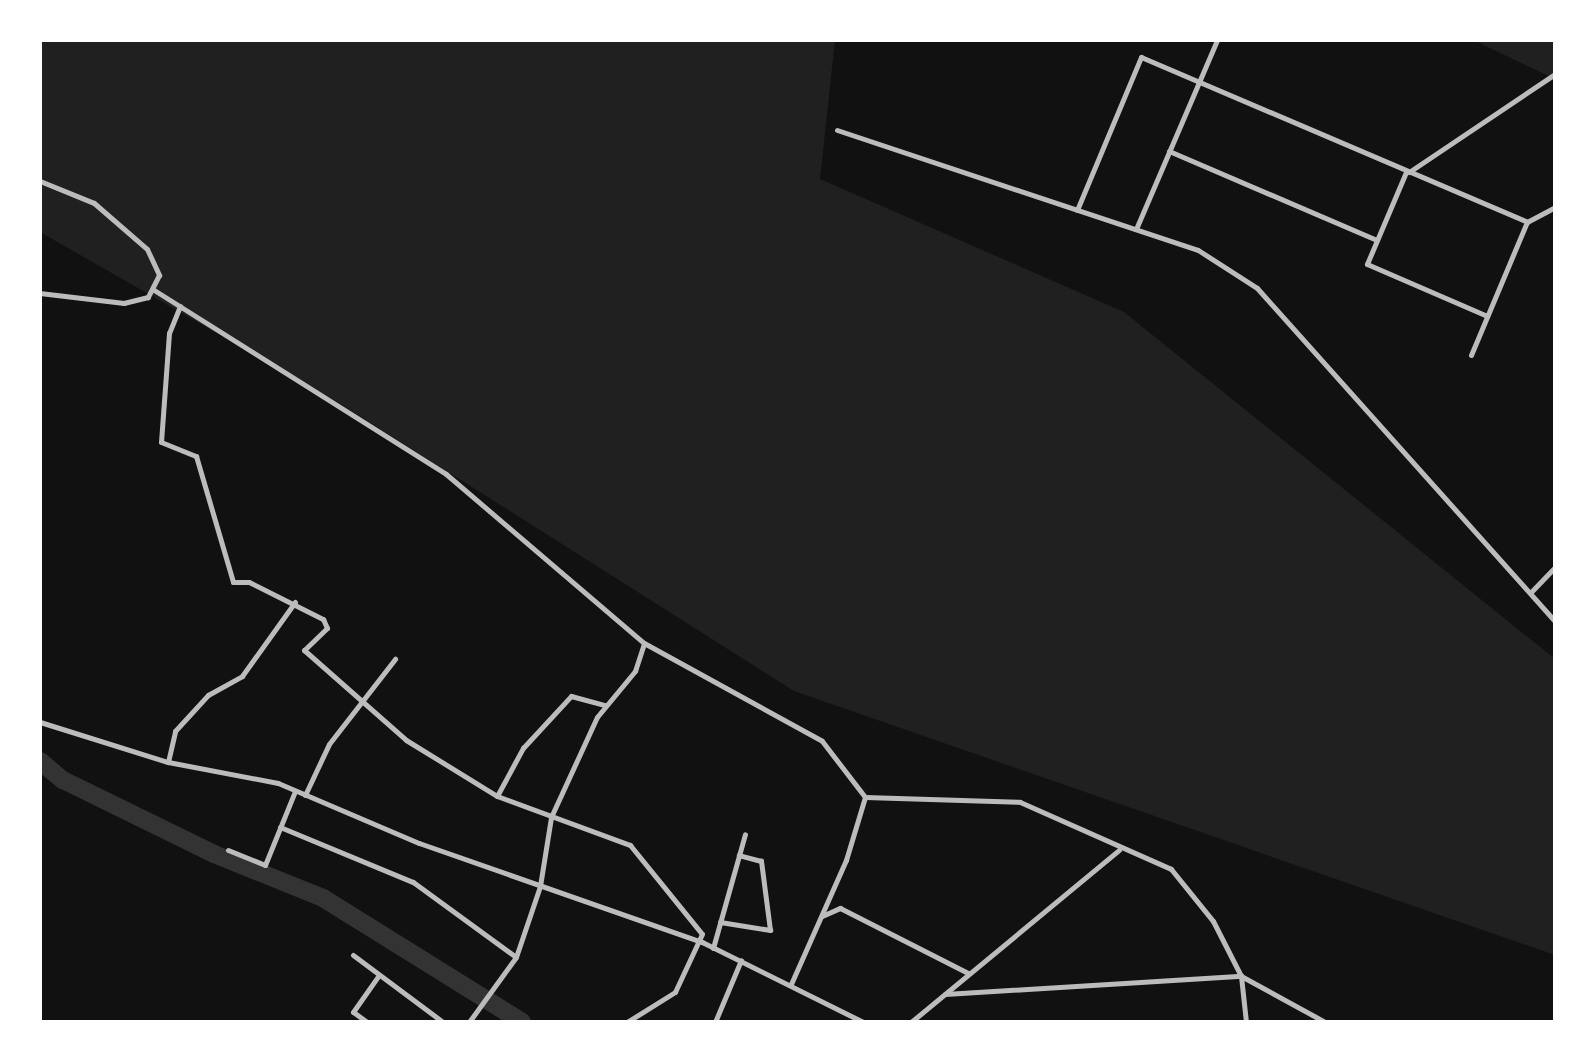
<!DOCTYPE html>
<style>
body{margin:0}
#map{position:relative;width:1595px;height:1062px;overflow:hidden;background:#111;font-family:"Varela Round",sans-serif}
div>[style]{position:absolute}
.green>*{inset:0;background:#202020}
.river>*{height:18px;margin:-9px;padding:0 9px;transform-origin:9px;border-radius:9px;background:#333}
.minor>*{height:5px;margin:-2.5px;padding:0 2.5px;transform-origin:2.5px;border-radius:2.5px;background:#bcbcbc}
span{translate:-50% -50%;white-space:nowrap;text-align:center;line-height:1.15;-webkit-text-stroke:6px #fff;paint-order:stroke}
.frame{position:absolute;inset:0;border:42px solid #fff;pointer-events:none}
</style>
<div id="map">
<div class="green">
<div style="clip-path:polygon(40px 40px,835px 40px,820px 179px,1124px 312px,1555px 659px,1555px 955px,794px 691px,341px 404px,40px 232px)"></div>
<div style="clip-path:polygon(1473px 40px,1555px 40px,1555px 79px)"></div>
</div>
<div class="river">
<div style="left:40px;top:761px;width:30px;rotate:40deg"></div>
<div style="left:63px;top:780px;width:168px;rotate:26.1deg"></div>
<div style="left:214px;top:854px;width:118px;rotate:22deg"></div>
<div style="left:323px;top:898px;width:234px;rotate:31.9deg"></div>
</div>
<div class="minor">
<div style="left:837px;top:130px;width:380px;rotate:18.4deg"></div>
<div style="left:1198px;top:250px;width:70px;rotate:32.8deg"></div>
<div style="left:1257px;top:288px;width:447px;rotate:48.2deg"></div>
<div style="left:1169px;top:151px;width:226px;rotate:23.2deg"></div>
<div style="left:1406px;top:172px;width:100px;rotate:113deg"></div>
<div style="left:1367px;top:264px;width:131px;rotate:23.4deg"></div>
<div style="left:1409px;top:172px;width:176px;rotate:-33.9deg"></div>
<div style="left:40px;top:181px;width:58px;rotate:22.2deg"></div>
<div style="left:94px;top:203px;width:70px;rotate:41deg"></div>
<div style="left:147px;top:249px;width:29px;rotate:65deg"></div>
<div style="left:159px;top:275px;width:25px;rotate:117deg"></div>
<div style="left:148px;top:297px;width:25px;rotate:166deg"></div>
<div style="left:124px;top:303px;width:85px;rotate:-173.2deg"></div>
<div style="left:1077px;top:210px;width:166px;rotate:-67.3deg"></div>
<div style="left:1141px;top:57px;width:420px;rotate:23.1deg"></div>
<div style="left:1136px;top:229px;width:206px;rotate:-66.8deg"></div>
<div style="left:154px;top:290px;width:345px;rotate:32.2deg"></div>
<div style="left:446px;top:474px;width:260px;rotate:40.5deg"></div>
<div style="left:644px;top:643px;width:203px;rotate:28.8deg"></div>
<div style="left:822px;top:741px;width:71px;rotate:52.5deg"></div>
<div style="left:180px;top:306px;width:29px;rotate:112deg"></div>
<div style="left:169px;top:333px;width:109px;rotate:94.2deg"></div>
<div style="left:161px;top:442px;width:38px;rotate:22deg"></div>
<div style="left:196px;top:456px;width:131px;rotate:73.6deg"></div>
<div style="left:233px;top:582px;width:16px"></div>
<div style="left:249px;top:582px;width:83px;rotate:26.6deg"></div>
<div style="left:323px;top:619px;width:10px;rotate:66deg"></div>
<div style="left:327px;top:628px;width:32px;rotate:136deg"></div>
<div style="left:304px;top:650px;width:136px;rotate:41.4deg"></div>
<div style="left:406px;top:740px;width:107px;rotate:31.6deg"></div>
<div style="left:497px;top:796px;width:142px;rotate:20.2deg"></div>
<div style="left:630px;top:845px;width:114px;rotate:51deg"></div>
<div style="left:702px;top:934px;width:64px;rotate:115deg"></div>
<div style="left:675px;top:992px;width:57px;rotate:148deg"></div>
<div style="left:1471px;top:355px;width:144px;rotate:-67.2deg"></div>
<div style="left:1527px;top:222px;width:32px;rotate:-28deg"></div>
<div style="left:1531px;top:592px;width:35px;rotate:-46deg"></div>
<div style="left:40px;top:722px;width:134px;rotate:17.4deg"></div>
<div style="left:168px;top:762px;width:112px;rotate:10.8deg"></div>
<div style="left:278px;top:783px;width:153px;rotate:23.1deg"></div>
<div style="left:419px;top:843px;width:300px;rotate:19.3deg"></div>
<div style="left:702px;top:942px;width:180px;rotate:26.4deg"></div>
<div style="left:168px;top:762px;width:32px;rotate:-77deg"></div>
<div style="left:175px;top:731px;width:49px;rotate:-47.5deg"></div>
<div style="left:208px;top:695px;width:39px;rotate:-29deg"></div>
<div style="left:242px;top:676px;width:91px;rotate:-54.4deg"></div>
<div style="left:305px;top:795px;width:56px;rotate:-64.8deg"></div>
<div style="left:329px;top:744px;width:108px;rotate:-52.2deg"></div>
<div style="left:497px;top:796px;width:55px;rotate:-61.6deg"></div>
<div style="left:523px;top:748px;width:71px;rotate:-47.3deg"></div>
<div style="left:571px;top:696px;width:35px;rotate:15deg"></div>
<div style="left:865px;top:797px;width:155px;rotate:1.8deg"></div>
<div style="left:1020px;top:802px;width:165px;rotate:23.9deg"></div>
<div style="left:1171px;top:869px;width:67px;rotate:51.1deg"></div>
<div style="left:1213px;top:921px;width:62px;rotate:63deg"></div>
<div style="left:1241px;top:976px;width:46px;rotate:83.8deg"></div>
<div style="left:280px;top:827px;width:144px;rotate:22.5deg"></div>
<div style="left:413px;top:882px;width:127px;rotate:36.1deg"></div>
<div style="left:228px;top:850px;width:40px;rotate:22deg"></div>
<div style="left:265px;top:865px;width:80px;rotate:-67.9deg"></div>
<div style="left:822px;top:916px;width:20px;rotate:-24deg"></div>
<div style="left:840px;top:908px;width:144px;rotate:26.9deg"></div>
<div style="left:720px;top:922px;width:51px;rotate:9.1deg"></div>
<div style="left:770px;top:930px;width:70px;rotate:-97.4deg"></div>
<div style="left:761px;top:861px;width:23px;rotate:-165deg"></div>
<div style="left:713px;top:948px;width:118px;rotate:-74.3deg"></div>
<div style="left:353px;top:955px;width:112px;rotate:36.7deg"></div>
<div style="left:791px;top:984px;width:136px;rotate:-66.1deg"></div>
<div style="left:846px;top:860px;width:66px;rotate:-73.2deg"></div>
<div style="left:945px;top:994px;width:297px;rotate:-3.5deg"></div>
<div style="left:1241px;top:976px;width:96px;rotate:28.7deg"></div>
<div style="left:367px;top:1022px;width:17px;rotate:-144deg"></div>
<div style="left:353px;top:1012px;width:45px;rotate:-54.9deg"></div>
<div style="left:469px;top:1022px;width:80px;rotate:-54.1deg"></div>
<div style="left:516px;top:957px;width:75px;rotate:-71.3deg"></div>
<div style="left:540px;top:886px;width:70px;rotate:-80.9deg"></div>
<div style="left:551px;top:817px;width:110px;rotate:-65.3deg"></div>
<div style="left:597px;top:717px;width:60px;rotate:-50.4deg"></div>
<div style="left:635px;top:671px;width:29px;rotate:-72deg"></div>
<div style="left:715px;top:1022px;width:67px;rotate:-67.2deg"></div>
<div style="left:911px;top:1022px;width:270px;rotate:-39.6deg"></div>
</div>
<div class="frame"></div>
</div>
